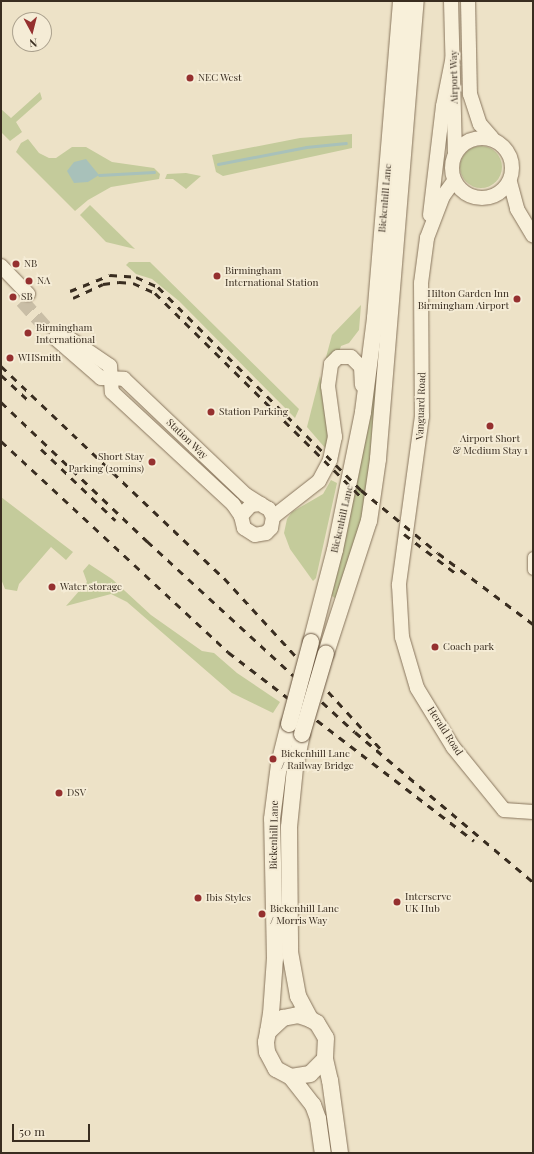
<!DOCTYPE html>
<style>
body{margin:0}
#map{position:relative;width:534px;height:1154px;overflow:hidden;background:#ede2c7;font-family:"Playfair Display",serif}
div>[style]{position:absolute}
.green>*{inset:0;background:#c4cb9b}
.round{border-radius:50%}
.water>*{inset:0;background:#a8c1ba}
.stream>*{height:3px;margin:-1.5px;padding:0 1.5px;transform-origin:1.5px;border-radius:1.5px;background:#a8c1ba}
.tertiary-tunnel>*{height:14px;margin-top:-7px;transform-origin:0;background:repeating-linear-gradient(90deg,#c9bea6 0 14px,transparent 0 21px)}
.roads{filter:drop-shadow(0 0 1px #88755d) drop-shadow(0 0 1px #88755d)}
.minor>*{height:11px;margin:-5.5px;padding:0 5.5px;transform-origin:5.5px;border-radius:5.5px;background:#f8f0da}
.tertiary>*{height:14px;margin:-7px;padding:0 7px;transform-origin:7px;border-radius:7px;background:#f8f0da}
.tertiary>.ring{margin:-7px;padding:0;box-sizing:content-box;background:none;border:14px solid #f8f0da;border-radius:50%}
.secondary>*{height:16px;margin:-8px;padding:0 8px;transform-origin:8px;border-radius:8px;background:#f8f0da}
.rail>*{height:3px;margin-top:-1.5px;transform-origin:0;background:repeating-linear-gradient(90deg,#392d20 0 7px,transparent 0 14px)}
.bridges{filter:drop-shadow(0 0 1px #6a5640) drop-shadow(0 0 1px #6a5640)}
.secondary-bridge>*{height:16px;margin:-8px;padding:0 8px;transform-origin:8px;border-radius:8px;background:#f8f0da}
.dots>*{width:11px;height:11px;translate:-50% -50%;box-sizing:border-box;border:2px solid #f5ecd6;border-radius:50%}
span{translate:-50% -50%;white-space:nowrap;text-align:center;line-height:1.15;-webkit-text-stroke:3.5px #f5ecd6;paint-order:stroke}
.street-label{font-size:10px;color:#392d20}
.poi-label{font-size:10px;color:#392d20}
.left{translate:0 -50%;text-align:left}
.right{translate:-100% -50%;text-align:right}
.frame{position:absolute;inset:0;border:2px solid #392d20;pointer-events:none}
.north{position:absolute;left:12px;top:12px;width:40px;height:40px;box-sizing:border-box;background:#f5ecd6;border:1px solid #aaa08d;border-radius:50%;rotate:173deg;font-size:11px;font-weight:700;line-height:16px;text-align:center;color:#392d20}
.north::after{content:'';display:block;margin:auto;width:14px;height:18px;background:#95302f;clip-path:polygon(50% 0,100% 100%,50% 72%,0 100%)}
.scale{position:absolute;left:12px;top:1124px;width:78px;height:18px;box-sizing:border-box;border:2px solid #392d20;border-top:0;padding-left:5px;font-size:12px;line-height:14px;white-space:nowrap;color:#392d20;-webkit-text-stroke:3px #f5ecd6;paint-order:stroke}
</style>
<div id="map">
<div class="green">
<div style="clip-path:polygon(406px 1px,369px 478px,358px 537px,337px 600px,331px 595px,349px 511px)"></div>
<div style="clip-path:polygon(40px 92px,42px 99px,16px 122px,22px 132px,10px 141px,1px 132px,1px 109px,11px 118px)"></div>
<div style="clip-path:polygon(352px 134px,352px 148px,223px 176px,216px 172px,212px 155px,300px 138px)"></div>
<div style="clip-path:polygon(28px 139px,39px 153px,49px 158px,56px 158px,72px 147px,86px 147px,112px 162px,154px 168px,160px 174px,159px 179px,111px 187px,88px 200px,75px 211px,16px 152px,21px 143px)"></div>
<div class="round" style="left:460px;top:146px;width:42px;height:42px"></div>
<div style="clip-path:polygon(186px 173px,201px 176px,186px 189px,173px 179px,165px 179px,167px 174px)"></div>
<div style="clip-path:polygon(90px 205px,135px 249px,106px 242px,80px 215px)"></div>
<div style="clip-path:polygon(129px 262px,150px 262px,153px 265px,299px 409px,295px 418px,179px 301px,152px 279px,136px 274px,126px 265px)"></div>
<div style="clip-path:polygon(361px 305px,359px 330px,349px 343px,341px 346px,339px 352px,333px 354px,325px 361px,332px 335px)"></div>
<div style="clip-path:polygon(320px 376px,330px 432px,326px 449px,307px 427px)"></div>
<div style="clip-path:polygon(331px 480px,337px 483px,316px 578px,313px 581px,290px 549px,284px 533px,287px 519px,292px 512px,323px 494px)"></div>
<div style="clip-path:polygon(1px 497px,73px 552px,66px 560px,51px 547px,19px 584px,17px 591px,5px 589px,1px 579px)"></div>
<div style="clip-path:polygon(89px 564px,112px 579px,151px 615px,202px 651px,214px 653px,237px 673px,280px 702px,273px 713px,232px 693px,127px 602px,111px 594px,66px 606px,87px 582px,83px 571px)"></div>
</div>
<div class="water">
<div style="clip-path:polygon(86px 159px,99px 175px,88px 182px,74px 183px,67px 171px,74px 162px)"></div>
</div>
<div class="stream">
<div style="left:218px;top:164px;width:90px;rotate:-10.9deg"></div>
<div style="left:306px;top:147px;width:40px;rotate:-5.7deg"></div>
<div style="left:99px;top:175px;width:55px;rotate:-3.1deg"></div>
</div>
<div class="tertiary-tunnel">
<div style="left:22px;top:301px;width:50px;rotate:48.3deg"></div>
</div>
<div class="roads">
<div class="minor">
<div style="left:533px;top:557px;width:12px;rotate:90deg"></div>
</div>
<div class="tertiary">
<div style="left:451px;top:1px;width:151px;rotate:88.5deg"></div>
<div style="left:468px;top:1px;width:93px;rotate:88.8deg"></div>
<div style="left:470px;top:94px;width:32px;rotate:72deg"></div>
<div style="left:480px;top:124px;width:18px;rotate:49deg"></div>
<div class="ring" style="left:452px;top:138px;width:46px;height:46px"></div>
<div style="left:454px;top:181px;width:19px;rotate:126deg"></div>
<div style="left:443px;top:196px;width:45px;rotate:110.9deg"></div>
<div style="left:427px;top:238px;width:45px;rotate:97.6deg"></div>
<div style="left:421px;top:283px;width:133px;rotate:89.6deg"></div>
<div style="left:422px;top:416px;width:171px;rotate:97.8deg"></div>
<div style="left:399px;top:585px;width:52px;rotate:86.7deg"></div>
<div style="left:402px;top:637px;width:53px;rotate:73.6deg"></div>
<div style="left:417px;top:688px;width:69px;rotate:58.6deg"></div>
<div style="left:453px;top:747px;width:81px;rotate:51deg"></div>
<div style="left:504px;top:810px;width:29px;rotate:4deg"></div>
<div style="left:510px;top:182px;width:28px;rotate:75deg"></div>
<div style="left:517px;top:209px;width:31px;rotate:59deg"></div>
<div style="left:430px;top:215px;width:110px;rotate:-83.2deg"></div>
<div style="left:443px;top:106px;width:51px;rotate:-78.7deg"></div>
<div style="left:1px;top:266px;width:39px;rotate:46deg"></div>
<div style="left:66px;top:336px;width:53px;rotate:34.3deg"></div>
<div style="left:110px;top:366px;width:26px;rotate:86deg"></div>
<div style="left:112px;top:392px;width:165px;rotate:42.8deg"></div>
<div style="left:233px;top:504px;width:14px;rotate:56deg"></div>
<div style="left:55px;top:338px;width:61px;rotate:41deg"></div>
<div style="left:101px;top:378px;width:23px;rotate:2deg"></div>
<div style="left:124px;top:379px;width:168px;rotate:43.6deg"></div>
<div style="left:246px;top:495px;width:22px;rotate:32deg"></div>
<div style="left:265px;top:507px;width:4px;rotate:27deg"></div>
<div style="left:269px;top:509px;width:9px;rotate:63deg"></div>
<div style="left:273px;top:517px;width:11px;rotate:100deg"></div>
<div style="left:271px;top:528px;width:7px;rotate:135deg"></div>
<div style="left:266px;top:533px;width:11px;rotate:170deg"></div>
<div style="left:255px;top:535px;width:13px;rotate:-148deg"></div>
<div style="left:244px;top:528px;width:12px;rotate:-104deg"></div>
<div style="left:241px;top:516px;width:15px;rotate:-48deg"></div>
<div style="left:251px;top:505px;width:10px;rotate:-6deg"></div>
<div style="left:273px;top:517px;width:58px;rotate:-38deg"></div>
<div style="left:319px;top:481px;width:24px;rotate:-62deg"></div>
<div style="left:330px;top:460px;width:24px;rotate:-78deg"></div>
<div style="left:335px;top:437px;width:51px;rotate:-97.8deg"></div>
<div style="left:328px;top:386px;width:22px;rotate:-82deg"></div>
<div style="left:331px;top:364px;width:10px;rotate:-45deg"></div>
<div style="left:338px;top:357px;width:13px"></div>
<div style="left:351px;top:357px;width:14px;rotate:45deg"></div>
<div style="left:361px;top:367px;width:18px;rotate:87deg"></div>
</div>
<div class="secondary">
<div style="left:311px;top:642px;width:95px;rotate:-75.4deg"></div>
<div style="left:335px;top:550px;width:141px;rotate:-78.5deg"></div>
<div style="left:363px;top:412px;width:95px;rotate:-82.7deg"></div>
<div style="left:375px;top:318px;width:318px;rotate:-85.3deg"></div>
<div style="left:326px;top:653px;width:139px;rotate:-72deg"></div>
<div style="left:369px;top:521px;width:63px;rotate:-81.7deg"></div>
<div style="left:378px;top:459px;width:460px;rotate:-85.3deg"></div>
<div style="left:302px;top:734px;width:35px;rotate:102deg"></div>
<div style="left:295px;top:768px;width:59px;rotate:95.8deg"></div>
<div style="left:289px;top:827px;width:125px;rotate:89.5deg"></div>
<div style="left:290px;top:952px;width:45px;rotate:79.7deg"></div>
<div style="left:298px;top:996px;width:26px;rotate:62deg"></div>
<div style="left:268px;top:1032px;width:21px;rotate:-43deg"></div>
<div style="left:283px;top:1018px;width:15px;rotate:-11deg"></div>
<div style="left:298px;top:1015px;width:13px;rotate:18deg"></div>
<div style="left:310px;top:1019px;width:8px;rotate:30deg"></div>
<div style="left:317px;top:1023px;width:17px;rotate:59deg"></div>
<div style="left:326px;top:1038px;width:21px;rotate:93deg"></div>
<div style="left:325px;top:1059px;width:21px;rotate:135deg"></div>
<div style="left:310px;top:1074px;width:19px;rotate:171deg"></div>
<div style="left:291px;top:1077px;width:17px;rotate:-152deg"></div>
<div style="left:276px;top:1069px;width:19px;rotate:-118deg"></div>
<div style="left:267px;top:1052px;width:10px;rotate:-96deg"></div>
<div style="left:266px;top:1042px;width:10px;rotate:-79deg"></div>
<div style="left:268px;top:1032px;width:18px;rotate:-81deg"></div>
<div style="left:271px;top:1014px;width:56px;rotate:-85.9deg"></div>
<div style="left:275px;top:958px;width:139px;rotate:-91.2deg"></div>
<div style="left:272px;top:819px;width:55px;rotate:-82.7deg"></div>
<div style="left:279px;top:764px;width:41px;rotate:-76deg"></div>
<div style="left:325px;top:1059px;width:22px;rotate:77deg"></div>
<div style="left:330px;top:1080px;width:74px;rotate:82.2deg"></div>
<div style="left:291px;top:1077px;width:36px;rotate:52deg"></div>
<div style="left:313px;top:1105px;width:15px;rotate:70deg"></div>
<div style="left:318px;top:1119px;width:34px;rotate:82deg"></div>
</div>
</div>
<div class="rail">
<div style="left:70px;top:291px;width:43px;rotate:-21.8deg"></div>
<div style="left:110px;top:275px;width:26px;rotate:4deg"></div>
<div style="left:136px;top:277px;width:24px;rotate:24deg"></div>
<div style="left:158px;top:287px;width:287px;rotate:45deg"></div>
<div style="left:361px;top:490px;width:99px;rotate:39.3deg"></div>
<div style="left:438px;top:553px;width:119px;rotate:36.8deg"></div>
<div style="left:73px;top:298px;width:33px;rotate:-25deg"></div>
<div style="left:103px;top:284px;width:16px;rotate:-7deg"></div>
<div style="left:119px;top:282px;width:14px;rotate:4deg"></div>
<div style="left:133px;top:283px;width:24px;rotate:24deg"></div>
<div style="left:155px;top:293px;width:289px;rotate:44.7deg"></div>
<div style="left:1px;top:366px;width:308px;rotate:43.6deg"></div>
<div style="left:224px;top:578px;width:231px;rotate:47.5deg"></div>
<div style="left:1px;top:375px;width:41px;rotate:43deg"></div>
<div style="left:1px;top:402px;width:202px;rotate:43.6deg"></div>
<div style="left:147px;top:541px;width:282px;rotate:42.6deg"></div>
<div style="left:355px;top:732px;width:233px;rotate:40.1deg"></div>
<div style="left:1px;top:441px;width:310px;rotate:42.9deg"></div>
<div style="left:228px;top:652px;width:310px;rotate:37.5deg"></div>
<div style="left:41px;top:449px;width:103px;rotate:43.8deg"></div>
<div style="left:404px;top:534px;width:68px;rotate:37.2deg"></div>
</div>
<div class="bridges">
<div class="secondary-bridge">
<div style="left:289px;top:724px;width:85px;rotate:-75deg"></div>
<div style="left:302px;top:734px;width:84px;rotate:-73.5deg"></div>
</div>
</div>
<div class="dots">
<div style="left:190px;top:78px;background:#95302f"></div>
<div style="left:16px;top:264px;background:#95302f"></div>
<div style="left:217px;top:276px;background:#95302f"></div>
<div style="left:29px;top:281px;background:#95302f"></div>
<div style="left:13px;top:297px;background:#95302f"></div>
<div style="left:517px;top:299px;background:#95302f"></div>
<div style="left:28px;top:333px;background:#95302f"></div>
<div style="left:10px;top:358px;background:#95302f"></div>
<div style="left:211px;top:412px;background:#95302f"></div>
<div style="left:490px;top:426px;background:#95302f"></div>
<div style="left:152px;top:462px;background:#95302f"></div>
<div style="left:52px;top:587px;background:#95302f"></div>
<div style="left:435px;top:647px;background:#95302f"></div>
<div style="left:273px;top:759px;background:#95302f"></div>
<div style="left:59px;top:793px;background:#95302f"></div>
<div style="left:198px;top:898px;background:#95302f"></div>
<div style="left:397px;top:902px;background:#95302f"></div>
<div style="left:262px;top:914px;background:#95302f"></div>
</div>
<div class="street-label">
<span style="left:454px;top:77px;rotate:-91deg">Airport Way</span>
<span style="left:385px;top:198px;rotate:-85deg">Bickenhill Lane</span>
<span style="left:421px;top:406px;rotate:-88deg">Vanguard Road</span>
<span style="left:187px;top:439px;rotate:44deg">Station Way</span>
<span style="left:342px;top:519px;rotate:-77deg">Bickenhill Lane</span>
<span style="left:445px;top:731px;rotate:57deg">Herald Road</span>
<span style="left:274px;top:835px;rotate:-89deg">Bickenhill Lane</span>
</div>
<div class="poi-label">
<span class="left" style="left:198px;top:78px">NEC West</span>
<span class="left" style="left:24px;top:264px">NB</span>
<span class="left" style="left:225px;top:276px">Birmingham<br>International Station</span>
<span class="left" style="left:37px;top:281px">NA</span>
<span class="right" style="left:509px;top:299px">Hilton Garden Inn<br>Birmingham Airport</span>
<span class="left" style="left:21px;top:297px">SB</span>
<span class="left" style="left:36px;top:333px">Birmingham<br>International</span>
<span class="left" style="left:18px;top:358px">WHSmith</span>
<span class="left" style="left:219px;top:412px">Station Parking</span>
<span style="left:490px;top:444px">Airport Short<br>&amp; Medium Stay 1</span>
<span class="right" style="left:144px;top:462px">Short Stay<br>Parking (20mins)</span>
<span class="left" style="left:60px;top:587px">Water storage</span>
<span class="left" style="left:443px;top:647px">Coach park</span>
<span class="left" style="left:281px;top:759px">Bickenhill Lane<br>/ Railway Bridge</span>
<span class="left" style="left:67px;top:793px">DSV</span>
<span class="left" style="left:405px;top:902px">Interserve<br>UK Hub</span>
<span class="left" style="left:206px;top:898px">Ibis Styles</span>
<span class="left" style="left:270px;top:914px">Bickenhill Lane<br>/ Morris Way</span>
</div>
<div class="frame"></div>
<div class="north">N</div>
<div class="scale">50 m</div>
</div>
